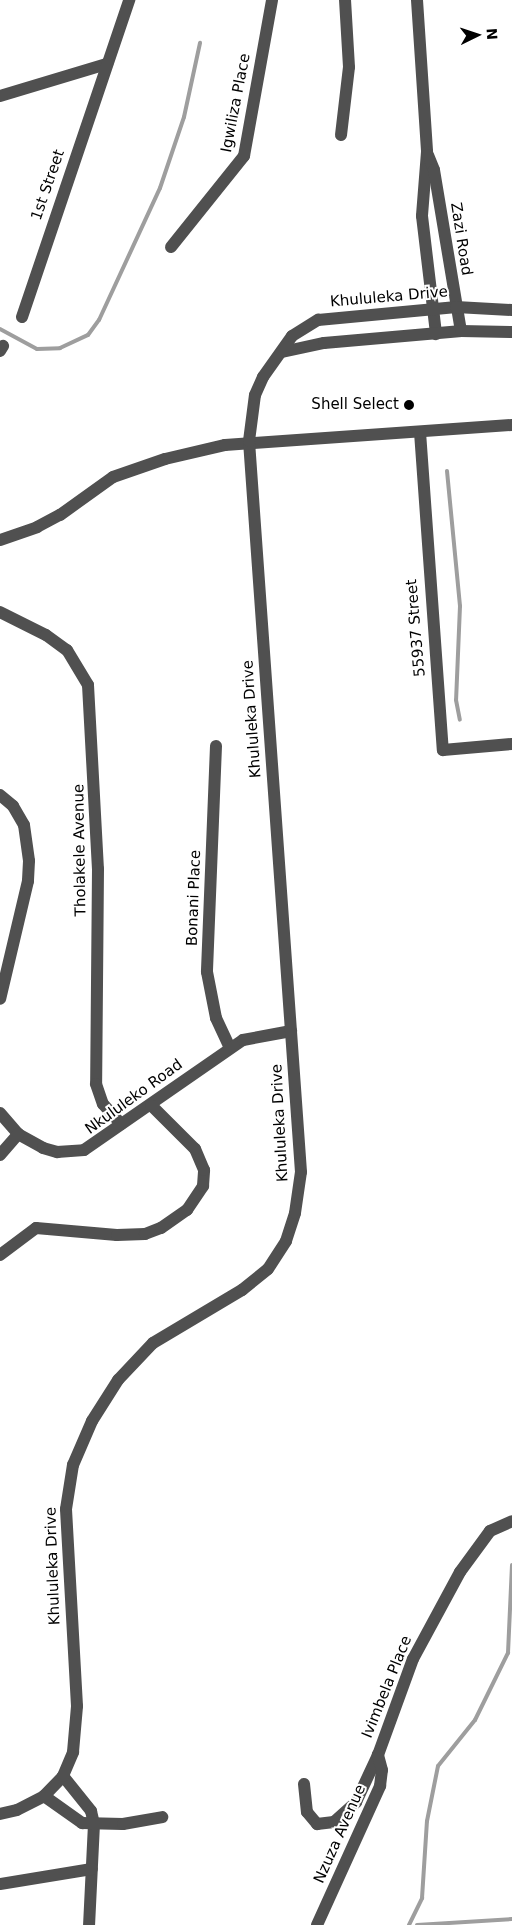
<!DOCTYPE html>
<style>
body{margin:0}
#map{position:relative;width:512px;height:1925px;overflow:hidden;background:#fff;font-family:"DejaVu Sans",sans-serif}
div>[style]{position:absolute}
.stream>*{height:4px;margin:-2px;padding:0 2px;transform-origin:2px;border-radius:2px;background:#9e9e9e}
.minor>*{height:12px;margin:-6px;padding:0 6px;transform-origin:6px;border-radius:6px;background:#505050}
.dots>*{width:14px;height:14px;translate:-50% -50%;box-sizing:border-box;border:2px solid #fff;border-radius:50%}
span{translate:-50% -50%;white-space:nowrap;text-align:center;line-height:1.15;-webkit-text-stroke:4px #fff;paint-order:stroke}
.street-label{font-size:15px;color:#000}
.poi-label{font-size:15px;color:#000}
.right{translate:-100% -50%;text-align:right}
.north{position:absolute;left:452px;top:10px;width:50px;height:50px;-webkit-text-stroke:4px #fff;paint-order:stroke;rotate:86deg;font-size:14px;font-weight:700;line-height:20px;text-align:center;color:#000}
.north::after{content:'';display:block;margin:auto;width:18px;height:22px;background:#000;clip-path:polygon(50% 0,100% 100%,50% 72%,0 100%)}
</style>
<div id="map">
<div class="stream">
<div style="left:0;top:329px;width:42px;rotate:28.4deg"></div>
<div style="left:37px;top:349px;width:23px;rotate:-2deg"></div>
<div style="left:60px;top:348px;width:31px;rotate:-25deg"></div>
<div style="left:88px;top:335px;width:19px;rotate:-54deg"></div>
<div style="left:99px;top:320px;width:145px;rotate:-65.2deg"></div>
<div style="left:160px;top:188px;width:75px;rotate:-71.3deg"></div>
<div style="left:184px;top:117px;width:76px;rotate:-77.8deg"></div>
<div style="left:447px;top:471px;width:136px;rotate:84.5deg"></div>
<div style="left:460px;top:606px;width:94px;rotate:92.4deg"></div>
<div style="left:456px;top:700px;width:20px;rotate:79deg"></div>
<div style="left:409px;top:1925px;width:30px;rotate:-64deg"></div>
<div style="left:422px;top:1898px;width:77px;rotate:-86.3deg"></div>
<div style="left:427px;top:1821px;width:56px;rotate:-78.7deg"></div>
<div style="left:438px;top:1766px;width:59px;rotate:-51.2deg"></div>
<div style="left:475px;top:1720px;width:75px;rotate:-63.8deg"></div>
<div style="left:508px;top:1653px;width:88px;rotate:-87.4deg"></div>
<div style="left:417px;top:1925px;width:95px;rotate:-3.6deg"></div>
</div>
<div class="minor">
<div style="left:417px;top:0;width:152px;rotate:86.2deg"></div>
<div style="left:427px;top:152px;width:64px;rotate:94.5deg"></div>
<div style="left:422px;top:216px;width:119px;rotate:83.2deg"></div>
<div style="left:0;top:96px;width:112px;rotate:-16.7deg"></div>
<div style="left:341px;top:135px;width:68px;rotate:-83.3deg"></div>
<div style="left:349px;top:67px;width:67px;rotate:-93.4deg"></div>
<div style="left:428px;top:155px;width:16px;rotate:68deg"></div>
<div style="left:434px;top:170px;width:163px;rotate:80.5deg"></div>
<div style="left:171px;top:247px;width:117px;rotate:-51.3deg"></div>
<div style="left:244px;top:156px;width:158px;rotate:-79.8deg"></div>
<div style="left:22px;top:317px;width:335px;rotate:-71.3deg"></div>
<div style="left:0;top:351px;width:6px;rotate:-59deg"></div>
<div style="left:282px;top:352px;width:43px;rotate:-12.1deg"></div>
<div style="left:324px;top:343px;width:138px;rotate:-5deg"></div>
<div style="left:461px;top:331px;width:51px;rotate:1.1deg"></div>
<div style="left:420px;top:432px;width:319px;rotate:85.9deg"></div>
<div style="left:443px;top:750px;width:69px;rotate:-5deg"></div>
<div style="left:0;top:540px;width:39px;rotate:-19deg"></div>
<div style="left:37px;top:527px;width:26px;rotate:-28deg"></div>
<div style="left:60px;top:515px;width:65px;rotate:-35.6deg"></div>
<div style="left:113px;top:477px;width:55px;rotate:-19.1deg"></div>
<div style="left:165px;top:459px;width:62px;rotate:-13.1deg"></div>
<div style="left:225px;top:445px;width:288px;rotate:-4deg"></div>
<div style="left:0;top:612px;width:51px;rotate:26.6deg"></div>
<div style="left:46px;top:635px;width:26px;rotate:36deg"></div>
<div style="left:67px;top:650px;width:41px;rotate:59deg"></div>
<div style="left:88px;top:685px;width:184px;rotate:86.9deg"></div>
<div style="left:98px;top:869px;width:215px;rotate:90.5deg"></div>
<div style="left:96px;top:1084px;width:21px;rotate:71deg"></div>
<div style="left:103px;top:1104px;width:27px;rotate:48deg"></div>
<div style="left:216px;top:746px;width:226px;rotate:92.3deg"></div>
<div style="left:207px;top:972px;width:47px;rotate:78.9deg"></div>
<div style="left:216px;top:1018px;width:33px;rotate:65deg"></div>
<div style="left:0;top:795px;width:17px;rotate:40deg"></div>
<div style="left:13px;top:806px;width:22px;rotate:60deg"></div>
<div style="left:24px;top:825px;width:36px;rotate:82deg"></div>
<div style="left:29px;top:861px;width:20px;rotate:93deg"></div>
<div style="left:28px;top:881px;width:121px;rotate:103.3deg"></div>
<div style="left:0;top:1113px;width:28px;rotate:49deg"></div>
<div style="left:18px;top:1134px;width:29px;rotate:29deg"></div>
<div style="left:43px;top:1148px;width:15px;rotate:16deg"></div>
<div style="left:57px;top:1152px;width:27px;rotate:-4deg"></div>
<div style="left:84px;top:1150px;width:193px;rotate:-34.7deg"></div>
<div style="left:243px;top:1040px;width:49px;rotate:-10.6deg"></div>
<div style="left:0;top:1155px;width:28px;rotate:-49deg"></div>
<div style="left:0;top:1255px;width:45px;rotate:-36.9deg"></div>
<div style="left:36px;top:1228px;width:81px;rotate:4.9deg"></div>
<div style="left:117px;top:1235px;width:28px;rotate:-2deg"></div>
<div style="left:145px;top:1234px;width:17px;rotate:-21deg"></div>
<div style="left:161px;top:1228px;width:32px;rotate:-35deg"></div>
<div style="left:187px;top:1210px;width:29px;rotate:-56deg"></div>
<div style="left:203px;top:1186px;width:16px;rotate:-86deg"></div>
<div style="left:204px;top:1170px;width:23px;rotate:-113deg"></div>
<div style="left:195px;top:1149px;width:62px;rotate:-135deg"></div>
<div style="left:63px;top:1776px;width:45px;rotate:51.3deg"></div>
<div style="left:91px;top:1811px;width:13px;rotate:77deg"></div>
<div style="left:94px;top:1824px;width:101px;rotate:92.8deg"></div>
<div style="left:304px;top:1784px;width:28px;rotate:84deg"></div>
<div style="left:307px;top:1812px;width:16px;rotate:50deg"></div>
<div style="left:317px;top:1824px;width:17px;rotate:-7deg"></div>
<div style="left:334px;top:1822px;width:30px;rotate:-42deg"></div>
<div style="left:356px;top:1802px;width:52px;rotate:-64.9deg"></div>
<div style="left:378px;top:1755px;width:102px;rotate:-70deg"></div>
<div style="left:413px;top:1659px;width:99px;rotate:-61.6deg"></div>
<div style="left:460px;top:1572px;width:51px;rotate:-53.8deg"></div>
<div style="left:490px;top:1531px;width:24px;rotate:-24deg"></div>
<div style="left:44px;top:1796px;width:47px;rotate:35.4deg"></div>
<div style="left:82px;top:1823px;width:41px;rotate:1.4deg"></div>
<div style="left:123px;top:1824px;width:40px;rotate:-10deg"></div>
<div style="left:0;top:1814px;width:17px;rotate:-13deg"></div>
<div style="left:17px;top:1810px;width:30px;rotate:-27deg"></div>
<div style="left:44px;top:1796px;width:28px;rotate:-46deg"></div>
<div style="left:63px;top:1776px;width:26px;rotate:-67deg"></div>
<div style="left:73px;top:1752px;width:46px;rotate:-85deg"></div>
<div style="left:77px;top:1706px;width:197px;rotate:-93.2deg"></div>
<div style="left:66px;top:1509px;width:45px;rotate:-81deg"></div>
<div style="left:73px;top:1465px;width:48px;rotate:-66.6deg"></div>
<div style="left:92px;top:1421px;width:49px;rotate:-57.6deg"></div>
<div style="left:118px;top:1380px;width:51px;rotate:-46.6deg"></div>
<div style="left:153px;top:1343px;width:104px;rotate:-30.8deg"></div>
<div style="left:242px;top:1290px;width:33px;rotate:-39deg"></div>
<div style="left:268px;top:1269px;width:33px;rotate:-57deg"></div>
<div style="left:286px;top:1241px;width:29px;rotate:-72deg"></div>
<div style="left:295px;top:1213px;width:41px;rotate:-81.7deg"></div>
<div style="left:301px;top:1172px;width:733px;rotate:-94.07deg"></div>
<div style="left:249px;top:441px;width:46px;rotate:-82.6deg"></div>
<div style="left:255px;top:395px;width:20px;rotate:-66deg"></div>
<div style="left:263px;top:377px;width:50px;rotate:-54.7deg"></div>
<div style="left:292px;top:336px;width:31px;rotate:-32deg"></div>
<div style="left:318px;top:320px;width:139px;rotate:-5.4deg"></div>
<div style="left:456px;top:307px;width:56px;rotate:3.1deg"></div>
<div style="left:0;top:1884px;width:93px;rotate:-9.3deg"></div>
<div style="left:317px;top:1925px;width:153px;rotate:-65.6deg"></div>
<div style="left:380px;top:1786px;width:16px;rotate:-83deg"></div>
<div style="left:382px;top:1770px;width:16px;rotate:-105deg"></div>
</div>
<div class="dots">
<div style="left:409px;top:405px;background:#000"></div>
</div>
<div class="street-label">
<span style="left:236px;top:103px;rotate:-79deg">Igwiliza Place</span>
<span style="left:48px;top:185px;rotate:-71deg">1st Street</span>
<span style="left:461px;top:239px;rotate:81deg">Zazi Road</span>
<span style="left:389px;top:297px;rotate:-5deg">Khululeka Drive</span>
<span style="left:416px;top:628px;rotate:-95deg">55937 Street</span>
<span style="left:252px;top:719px;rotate:-94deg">Khululeka Drive</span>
<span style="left:80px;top:850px;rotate:-91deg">Tholakele Avenue</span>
<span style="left:194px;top:898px;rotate:-88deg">Bonani Place</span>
<span style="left:134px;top:1097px;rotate:-36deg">Nkululeko Road</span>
<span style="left:280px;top:1123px;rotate:-93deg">Khululeka Drive</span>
<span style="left:53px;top:1566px;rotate:-92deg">Khululeka Drive</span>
<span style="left:387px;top:1687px;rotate:-68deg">Ivimbela Place</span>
<span style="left:340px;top:1834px;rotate:-66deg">Nzuza Avenue</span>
</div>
<div class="poi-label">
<span class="right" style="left:399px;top:405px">Shell Select</span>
</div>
<div class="north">N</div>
</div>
